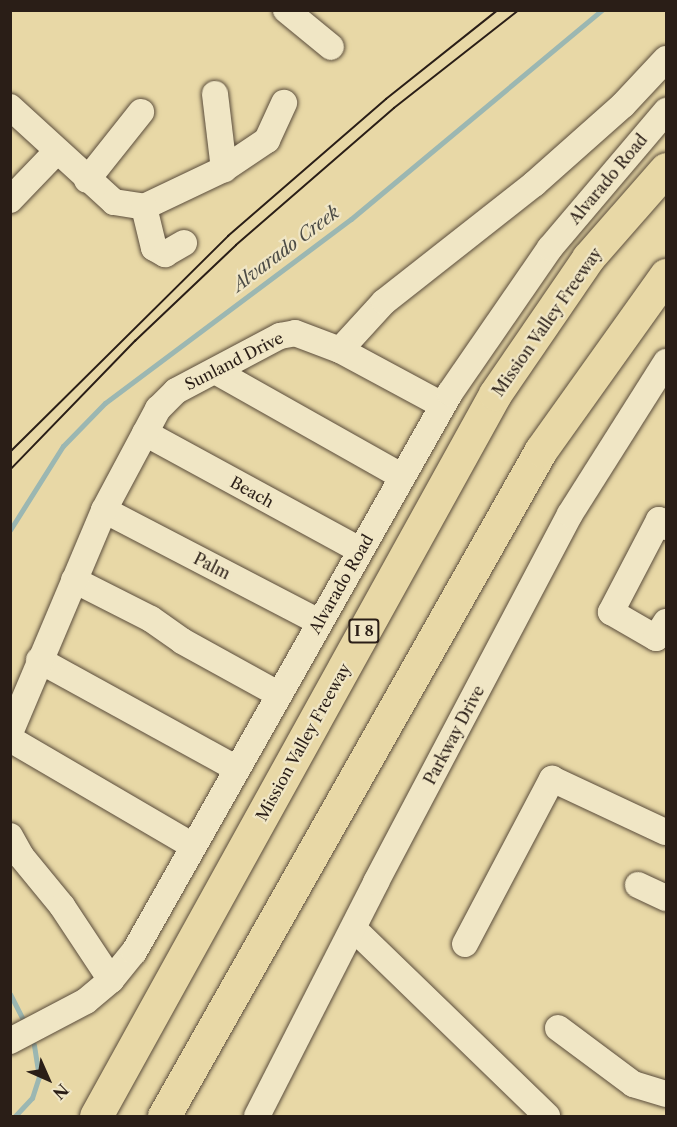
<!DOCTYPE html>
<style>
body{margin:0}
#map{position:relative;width:677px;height:1127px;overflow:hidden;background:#e8d8a6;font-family:"Libre Caslon Text",serif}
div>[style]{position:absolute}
.stream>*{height:5px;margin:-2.5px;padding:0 2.5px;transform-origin:2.5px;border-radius:2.5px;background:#9bb7b2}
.roads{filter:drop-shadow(0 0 2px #5a4c3b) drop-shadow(0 0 2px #5a4c3b)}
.minor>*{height:26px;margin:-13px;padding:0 13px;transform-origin:13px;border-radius:13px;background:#f0e6c5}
.highway>*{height:33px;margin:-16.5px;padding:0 16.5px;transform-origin:16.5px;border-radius:16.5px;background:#e8d8a6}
.tram>*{height:1.5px;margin:-0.75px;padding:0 0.75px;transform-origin:0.75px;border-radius:0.75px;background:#2a1e17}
span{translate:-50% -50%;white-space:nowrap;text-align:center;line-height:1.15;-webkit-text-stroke:4.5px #f0e6c5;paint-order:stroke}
.shield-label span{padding:2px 4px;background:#f0e6c5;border:2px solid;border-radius:4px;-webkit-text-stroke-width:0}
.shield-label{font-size:15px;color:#2a1e17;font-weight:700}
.street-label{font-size:16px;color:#2a1e17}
.water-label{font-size:18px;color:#4c4c46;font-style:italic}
.frame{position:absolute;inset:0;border:12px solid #2a1e17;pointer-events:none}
.north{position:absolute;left:18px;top:1049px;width:60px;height:60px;-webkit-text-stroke:4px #f0e6c5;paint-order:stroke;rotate:135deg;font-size:16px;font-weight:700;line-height:24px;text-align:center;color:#2a1e17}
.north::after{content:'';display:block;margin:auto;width:21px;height:27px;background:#2a1e17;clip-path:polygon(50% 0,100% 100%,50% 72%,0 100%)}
</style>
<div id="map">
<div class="stream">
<div style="left:10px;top:530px;width:99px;rotate:-57.8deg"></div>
<div style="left:63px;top:446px;width:60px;rotate:-45.7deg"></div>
<div style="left:105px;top:403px;width:307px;rotate:-36.8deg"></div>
<div style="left:351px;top:219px;width:327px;rotate:-39.8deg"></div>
<div style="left:10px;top:994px;width:28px;rotate:63deg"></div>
<div style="left:15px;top:1116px;width:25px;rotate:-47deg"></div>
<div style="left:32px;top:1098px;width:22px;rotate:-72deg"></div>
<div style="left:39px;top:1077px;width:33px;rotate:-99deg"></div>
</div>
<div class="roads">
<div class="minor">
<div style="left:286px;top:10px;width:58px;rotate:39.4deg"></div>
<div style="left:215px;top:94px;width:76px;rotate:83.2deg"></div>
<div style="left:10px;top:107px;width:141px;rotate:42.4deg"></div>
<div style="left:114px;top:202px;width:30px;rotate:9deg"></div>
<div style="left:144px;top:207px;width:89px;rotate:-25.4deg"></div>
<div style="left:224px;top:169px;width:52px;rotate:-34deg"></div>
<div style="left:267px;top:140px;width:41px;rotate:-65.3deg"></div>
<div style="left:87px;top:180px;width:87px;rotate:-51.5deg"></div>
<div style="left:10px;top:200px;width:68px;rotate:-46.2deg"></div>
<div style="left:144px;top:207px;width:42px;rotate:76.3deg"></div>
<div style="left:154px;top:248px;width:13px;rotate:29deg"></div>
<div style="left:165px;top:254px;width:22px;rotate:-30deg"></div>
<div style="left:340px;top:350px;width:65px;rotate:-47.5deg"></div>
<div style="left:384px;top:302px;width:191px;rotate:-38.2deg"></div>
<div style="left:534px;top:184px;width:119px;rotate:-41.6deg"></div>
<div style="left:623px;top:105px;width:63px;rotate:-46.9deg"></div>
<div style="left:215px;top:371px;width:214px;rotate:29.4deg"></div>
<div style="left:145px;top:433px;width:245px;rotate:28.6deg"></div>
<div style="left:104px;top:510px;width:242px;rotate:27.5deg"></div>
<div style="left:666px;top:527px;width:10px;rotate:-135deg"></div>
<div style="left:659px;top:520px;width:104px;rotate:117.6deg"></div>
<div style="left:611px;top:612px;width:52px;rotate:30deg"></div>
<div style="left:656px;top:638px;width:19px;rotate:-58deg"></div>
<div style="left:74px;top:580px;width:86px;rotate:26.9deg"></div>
<div style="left:151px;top:619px;width:38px;rotate:35deg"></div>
<div style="left:182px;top:641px;width:110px;rotate:28.9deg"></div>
<div style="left:39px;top:660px;width:226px;rotate:28.8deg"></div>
<div style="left:10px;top:733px;width:242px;rotate:-67.1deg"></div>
<div style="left:104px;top:510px;width:115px;rotate:-61.9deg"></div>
<div style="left:158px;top:409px;width:25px;rotate:-45deg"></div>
<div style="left:176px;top:391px;width:118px;rotate:-27.9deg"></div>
<div style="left:280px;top:336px;width:15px;rotate:-11deg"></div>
<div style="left:295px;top:333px;width:48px;rotate:20.7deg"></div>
<div style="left:340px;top:350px;width:116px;rotate:28.3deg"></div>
<div style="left:10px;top:739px;width:212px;rotate:30.3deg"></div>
<div style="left:10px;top:836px;width:23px;rotate:61deg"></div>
<div style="left:21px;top:856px;width:65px;rotate:50.6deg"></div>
<div style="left:62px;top:906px;width:89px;rotate:56.5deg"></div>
<div style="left:638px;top:885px;width:31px;rotate:25deg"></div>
<div style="left:354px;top:929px;width:269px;rotate:44.1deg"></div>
<div style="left:465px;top:944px;width:187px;rotate:-62.2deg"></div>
<div style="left:552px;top:779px;width:125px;rotate:25.1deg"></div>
<div style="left:558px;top:1028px;width:94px;rotate:36.7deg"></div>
<div style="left:633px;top:1084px;width:34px;rotate:17deg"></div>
<div style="left:10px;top:1041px;width:86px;rotate:-27.8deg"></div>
<div style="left:86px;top:1001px;width:33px;rotate:-40deg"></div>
<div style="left:111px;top:980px;width:36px;rotate:-51deg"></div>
<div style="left:134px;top:952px;width:642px;rotate:-60.52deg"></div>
<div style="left:450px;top:393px;width:176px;rotate:-55.4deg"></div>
<div style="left:550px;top:248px;width:180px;rotate:-49.7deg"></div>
<div style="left:257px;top:1116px;width:263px;rotate:-63deg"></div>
<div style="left:376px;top:882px;width:416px;rotate:-62.2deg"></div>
<div style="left:570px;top:514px;width:180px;rotate:-57.7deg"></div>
</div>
<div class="highway">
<div style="left:96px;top:1116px;width:825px;rotate:-61.07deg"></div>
<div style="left:495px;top:394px;width:165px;rotate:-55.6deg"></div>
<div style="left:588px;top:258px;width:118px;rotate:-48.8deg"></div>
<div style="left:164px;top:1116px;width:765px;rotate:-60.49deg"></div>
<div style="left:541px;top:450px;width:215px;rotate:-54.5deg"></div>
</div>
</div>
<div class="tram">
<div style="left:10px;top:452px;width:307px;rotate:-44.7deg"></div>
<div style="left:228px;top:236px;width:209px;rotate:-40.9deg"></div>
<div style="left:386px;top:99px;width:143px;rotate:-38.5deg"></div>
<div style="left:10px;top:470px;width:180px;rotate:-45.9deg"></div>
<div style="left:135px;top:341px;width:139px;rotate:-43.5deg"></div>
<div style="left:236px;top:245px;width:209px;rotate:-40.9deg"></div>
<div style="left:394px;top:108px;width:159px;rotate:-38.1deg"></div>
</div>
<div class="shield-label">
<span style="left:364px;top:631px">I 8</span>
</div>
<div class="street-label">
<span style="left:608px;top:179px;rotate:-50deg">Alvarado Road</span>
<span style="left:547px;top:322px;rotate:-55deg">Mission Valley Freeway</span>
<span style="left:234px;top:361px;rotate:-27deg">Sunland Drive</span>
<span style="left:252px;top:492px;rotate:29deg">Beach</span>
<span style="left:212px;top:566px;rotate:27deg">Palm</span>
<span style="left:341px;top:584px;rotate:-60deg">Alvarado Road</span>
<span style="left:454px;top:735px;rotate:-62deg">Parkway Drive</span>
<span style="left:303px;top:742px;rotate:-61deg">Mission Valley Freeway</span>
</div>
<div class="water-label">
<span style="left:286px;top:249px;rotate:-37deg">Alvarado Creek</span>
</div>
<div class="frame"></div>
<div class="north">N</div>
</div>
